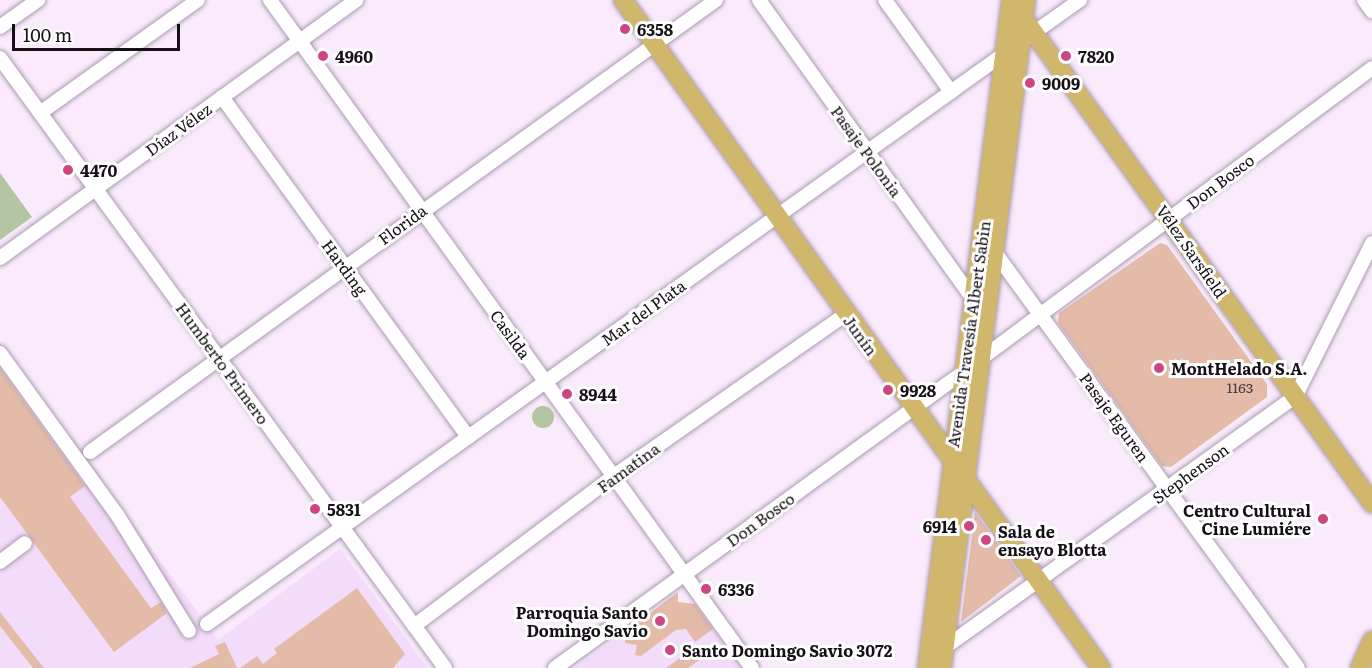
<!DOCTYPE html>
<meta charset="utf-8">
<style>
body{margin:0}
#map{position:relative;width:1372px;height:668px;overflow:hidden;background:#f9eafc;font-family:Literata,serif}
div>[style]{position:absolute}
.built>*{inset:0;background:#f3dcf9}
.green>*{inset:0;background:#b4c5a3}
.round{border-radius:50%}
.building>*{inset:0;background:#e3bba8}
.roads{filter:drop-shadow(0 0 2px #ac9bb0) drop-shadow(0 0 2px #ac9bb0)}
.minor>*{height:14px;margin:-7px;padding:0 7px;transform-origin:7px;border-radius:7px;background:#fff}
.major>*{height:18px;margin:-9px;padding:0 9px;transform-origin:9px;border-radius:9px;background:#d0b76c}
.dots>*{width:16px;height:16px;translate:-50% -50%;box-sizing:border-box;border:3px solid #fdfdfd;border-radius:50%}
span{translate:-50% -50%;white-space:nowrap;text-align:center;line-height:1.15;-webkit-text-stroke:6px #fdfdfd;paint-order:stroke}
.number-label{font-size:14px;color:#483a3a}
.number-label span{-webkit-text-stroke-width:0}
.poi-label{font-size:16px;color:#150f16;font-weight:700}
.left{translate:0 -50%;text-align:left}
.right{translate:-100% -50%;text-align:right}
.street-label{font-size:16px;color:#150f16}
.scale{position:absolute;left:12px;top:24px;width:168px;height:27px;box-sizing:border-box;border:3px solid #150f16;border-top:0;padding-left:8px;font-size:18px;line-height:21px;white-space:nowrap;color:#150f16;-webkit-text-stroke:4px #fdfdfd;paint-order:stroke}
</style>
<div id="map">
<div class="built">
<div style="clip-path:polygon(0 342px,218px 640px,340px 549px,428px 668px,0 668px)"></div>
<div style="clip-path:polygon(683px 625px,695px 641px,713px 629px,741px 668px,575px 668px,626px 631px,625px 643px,637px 645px,635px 655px,641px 656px)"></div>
</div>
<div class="green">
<div style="clip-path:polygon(0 173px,32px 217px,0 240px)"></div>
<div class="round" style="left:532px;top:406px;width:22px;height:22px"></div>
</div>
<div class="building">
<div style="clip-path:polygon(1160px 243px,1167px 245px,1267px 384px,1267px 397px,1171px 467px,1162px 466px,1058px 323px,1059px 313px)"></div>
<div style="clip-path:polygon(0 368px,85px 486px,70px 497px,151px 608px,161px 602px,167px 613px,114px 652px,0 497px)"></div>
<div style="clip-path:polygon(975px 512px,1021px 576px,961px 622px)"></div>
<div style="clip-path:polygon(357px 588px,405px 654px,393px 668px,240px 668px,257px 656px,263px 664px,277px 653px,274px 649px)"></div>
<div style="clip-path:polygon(678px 592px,678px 602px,695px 604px,713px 629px,695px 642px,686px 629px,676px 630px,641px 656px,635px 655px,637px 645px,625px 643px,626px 631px)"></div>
<div style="clip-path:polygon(0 612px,44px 668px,33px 668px,0 626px)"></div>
<div style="clip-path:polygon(225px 642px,237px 668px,190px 668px,219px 654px,215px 646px)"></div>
<div style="clip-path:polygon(698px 645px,705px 656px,688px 668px,666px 668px)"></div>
</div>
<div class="roads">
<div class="minor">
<div style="left:270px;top:0;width:824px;rotate:54.19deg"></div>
<div style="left:759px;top:0;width:373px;rotate:54.4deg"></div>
<div style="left:885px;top:0;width:113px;rotate:54.3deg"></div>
<div style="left:1364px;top:0;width:14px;rotate:54deg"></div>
<div style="left:0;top:27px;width:47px;rotate:-35.4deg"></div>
<div style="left:1028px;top:37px;width:64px;rotate:-35.4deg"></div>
<div style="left:0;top:58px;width:755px;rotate:53.89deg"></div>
<div style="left:222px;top:97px;width:420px;rotate:54.1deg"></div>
<div style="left:40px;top:113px;width:194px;rotate:-35.6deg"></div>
<div style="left:996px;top:254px;width:512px;rotate:53.89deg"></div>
<div style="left:0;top:258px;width:440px;rotate:-35.9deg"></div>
<div style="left:0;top:353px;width:201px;rotate:54.1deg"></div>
<div style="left:118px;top:516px;width:135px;rotate:58.3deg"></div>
<div style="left:982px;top:358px;width:486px;rotate:-36.6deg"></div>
<div style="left:90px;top:452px;width:772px;rotate:-35.83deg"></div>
<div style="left:0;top:562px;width:31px;rotate:-37deg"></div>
<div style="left:207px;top:624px;width:985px;rotate:-35.58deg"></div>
<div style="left:414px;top:626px;width:250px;rotate:-36.9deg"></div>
<div style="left:614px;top:476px;width:283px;rotate:-34.9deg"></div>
<div style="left:944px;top:648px;width:432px;rotate:-35.6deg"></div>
<div style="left:1295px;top:397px;width:172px;rotate:-63.4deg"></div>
<div style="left:555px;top:668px;width:506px;rotate:-35.92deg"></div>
</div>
<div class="major">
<div style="left:623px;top:0;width:821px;rotate:54.41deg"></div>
<div style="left:1022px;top:16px;width:600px;rotate:54.3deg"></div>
<div style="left:927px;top:668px;width:673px;rotate:-82.83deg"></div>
<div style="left:942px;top:668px;width:673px;rotate:-82.83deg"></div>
<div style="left:1360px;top:668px;width:30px;rotate:-66deg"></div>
</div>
</div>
<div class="dots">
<div style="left:625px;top:29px;background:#cd4683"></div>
<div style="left:323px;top:56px;background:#cd4683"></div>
<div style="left:1066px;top:56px;background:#cd4683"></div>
<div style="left:1030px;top:83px;background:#cd4683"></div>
<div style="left:68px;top:170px;background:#cd4683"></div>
<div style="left:1159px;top:368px;background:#cd4683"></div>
<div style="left:888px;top:390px;background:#cd4683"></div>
<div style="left:567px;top:394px;background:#cd4683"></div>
<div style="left:315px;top:509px;background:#cd4683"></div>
<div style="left:1323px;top:519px;background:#cd4683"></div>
<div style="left:969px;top:526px;background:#cd4683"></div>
<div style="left:986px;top:540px;background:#cd4683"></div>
<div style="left:706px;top:589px;background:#cd4683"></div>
<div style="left:660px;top:621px;background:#cd4683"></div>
<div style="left:670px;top:650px;background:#cd4683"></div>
</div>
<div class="number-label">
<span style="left:1240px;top:387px">1163</span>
</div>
<div class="poi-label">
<span class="left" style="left:637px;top:29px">6358</span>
<span class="left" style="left:335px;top:56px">4960</span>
<span class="left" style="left:1078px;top:56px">7820</span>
<span class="left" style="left:1042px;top:83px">9009</span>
<span class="left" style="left:80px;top:170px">4470</span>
<span class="left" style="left:1171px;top:368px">MontHelado S.A.</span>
<span class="left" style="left:900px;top:390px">9928</span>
<span class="left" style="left:579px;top:394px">8944</span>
<span class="left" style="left:327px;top:509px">5831</span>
<span class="right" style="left:1311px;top:519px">Centro Cultural<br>Cine Lumiére</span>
<span class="right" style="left:957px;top:526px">6914</span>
<span class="left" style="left:998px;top:540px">Sala de<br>ensayo Blotta</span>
<span class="left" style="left:718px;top:589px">6336</span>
<span class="right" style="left:648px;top:621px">Parroquia Santo<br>Domingo Savio</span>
<span class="left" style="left:682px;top:650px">Santo Domingo Savio 3072</span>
</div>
<div class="street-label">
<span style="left:178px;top:129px;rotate:-36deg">Díaz Vélez</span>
<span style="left:867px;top:151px;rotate:54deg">Pasaje Polonia</span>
<span style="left:1220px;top:181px;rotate:-37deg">Don Bosco</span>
<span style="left:402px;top:224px;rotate:-36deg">Florida</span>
<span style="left:1192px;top:251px;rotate:55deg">Vélez Sarsfield</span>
<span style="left:345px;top:267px;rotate:54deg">Harding</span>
<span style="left:643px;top:312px;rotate:-36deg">Mar del Plata</span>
<span style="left:511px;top:334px;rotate:54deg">Casilda</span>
<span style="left:968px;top:334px;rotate:-82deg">Avenida Travesía Albert Sabin</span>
<span style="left:861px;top:335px;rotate:54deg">Junín</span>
<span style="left:223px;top:363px;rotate:54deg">Humberto Primero</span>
<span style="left:1115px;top:417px;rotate:54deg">Pasaje Eguren</span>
<span style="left:628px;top:467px;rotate:-36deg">Famatina</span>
<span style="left:1190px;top:473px;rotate:-36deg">Stephenson</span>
<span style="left:760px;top:519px;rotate:-36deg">Don Bosco</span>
</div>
<div class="scale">100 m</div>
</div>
